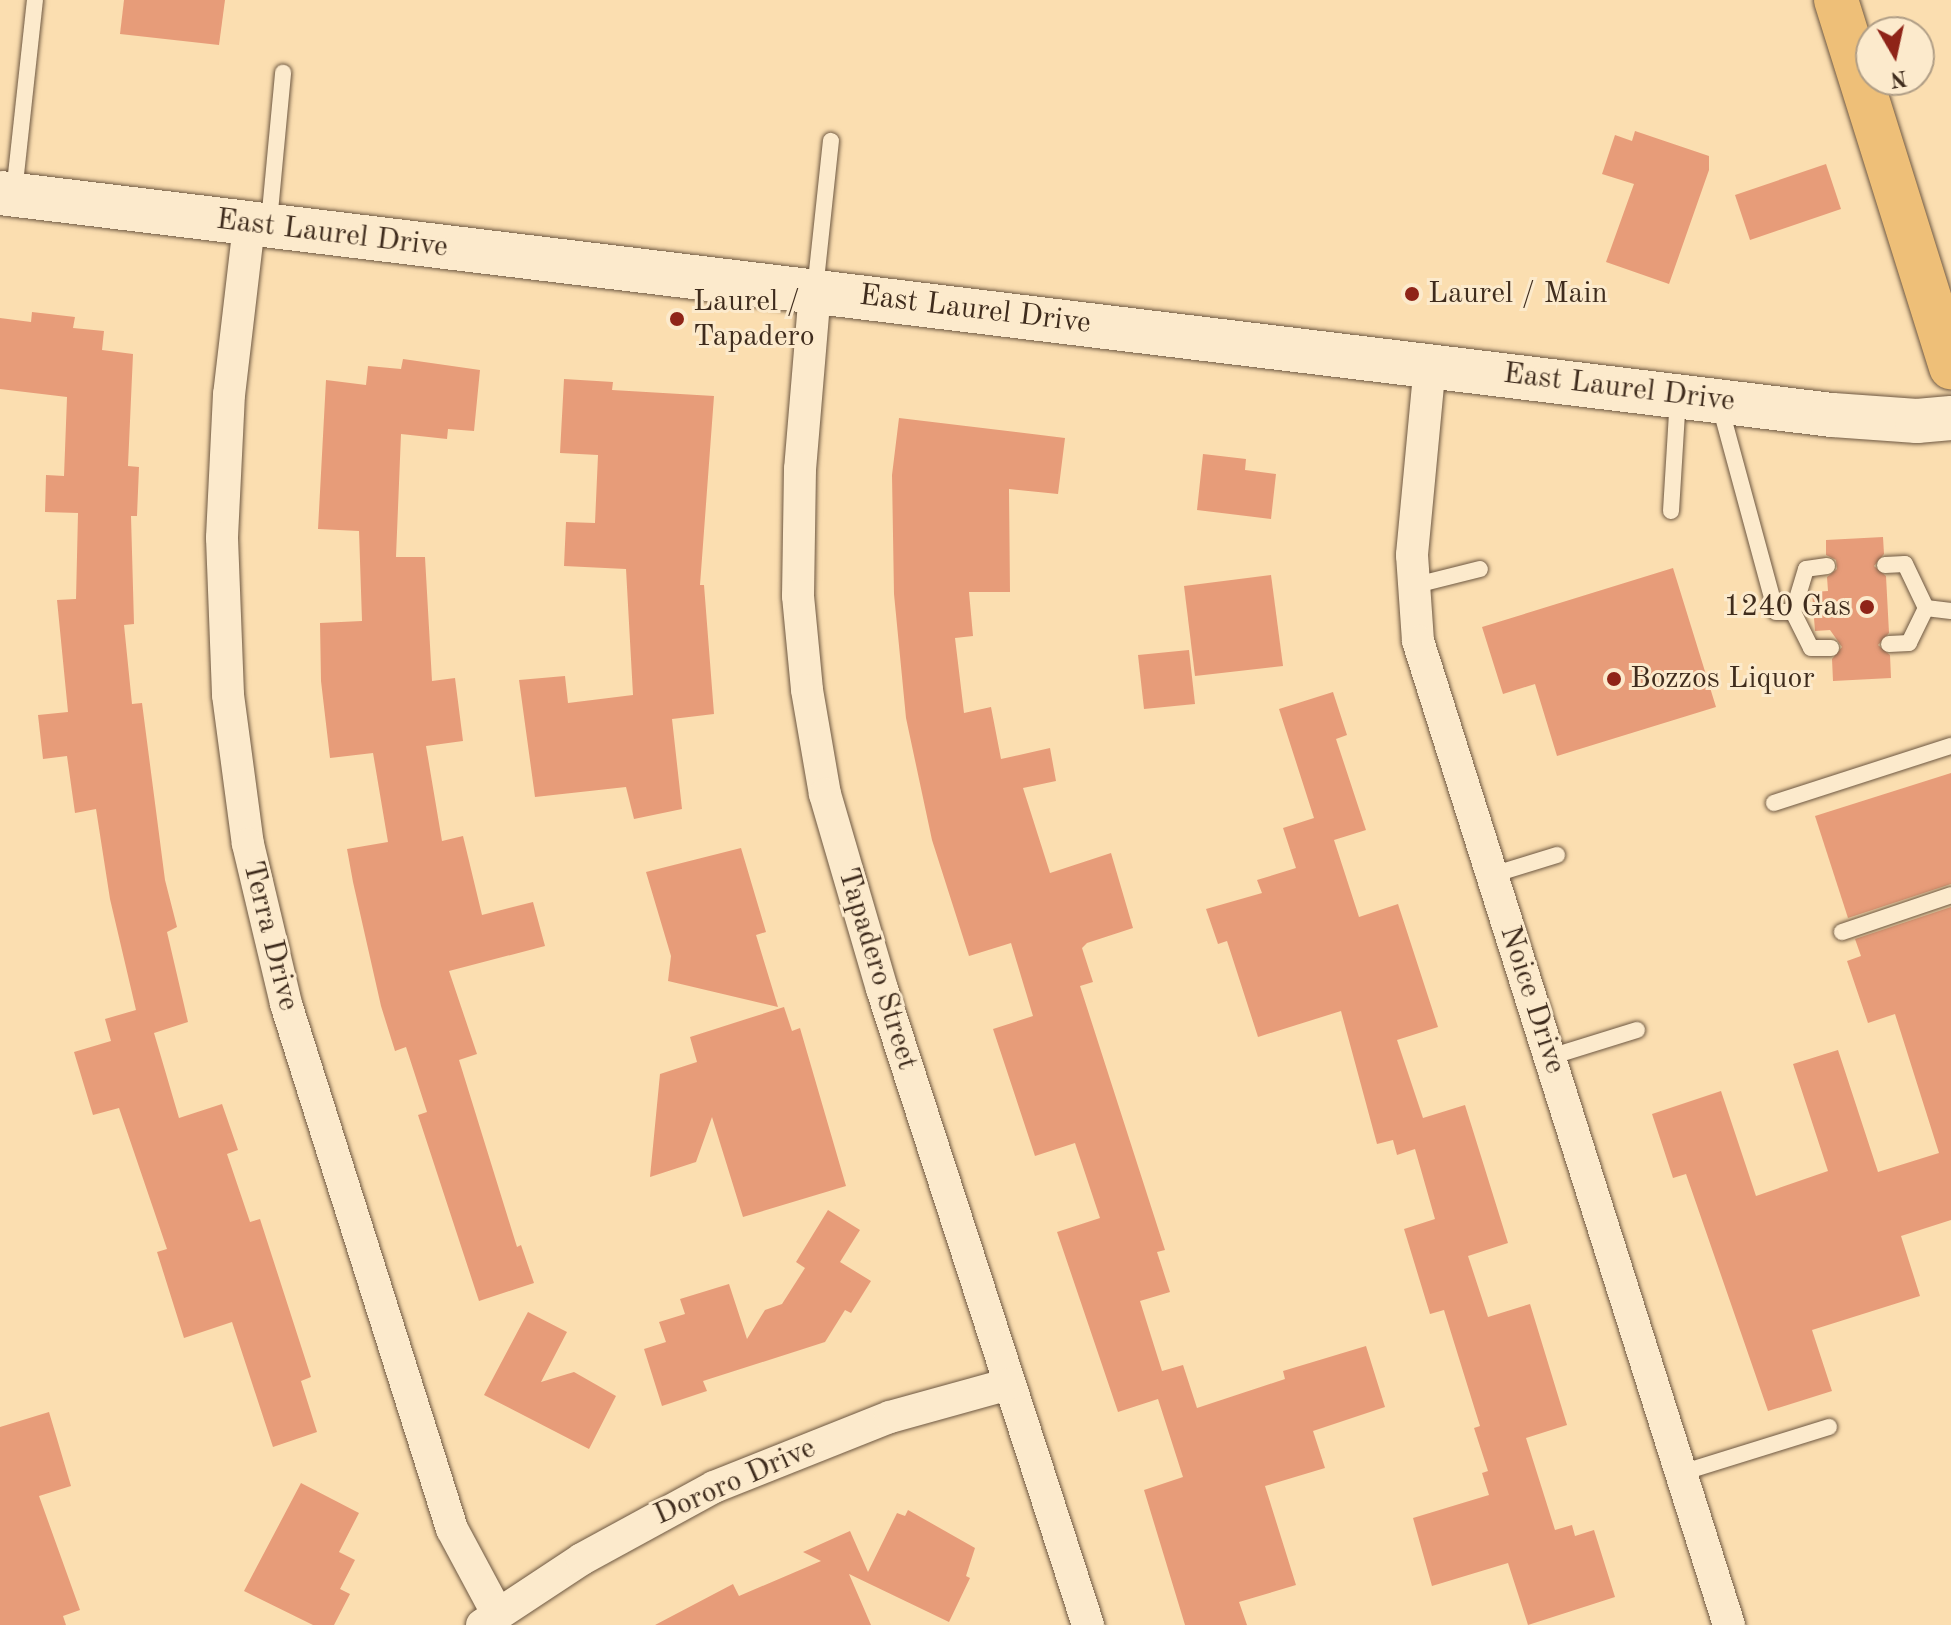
<!DOCTYPE html>
<style>
body{margin:0}
#map{position:relative;width:1951px;height:1625px;overflow:hidden;background:#fbdeb0;font-family:"Old Standard TT",serif}
div>[style]{position:absolute}
.building>*{inset:0;background:#e79c79}
.roads{filter:drop-shadow(0 0 2px #6e5842) drop-shadow(0 0 2px #6e5842)}
.service>*{height:16px;margin:-8px;padding:0 8px;transform-origin:8px;border-radius:8px;background:#fceacc}
.minor>*{height:32px;margin:-16px;padding:0 16px;transform-origin:16px;border-radius:16px;background:#fceacc}
.secondary>*{height:44px;margin:-22px;padding:0 22px;transform-origin:22px;border-radius:22px;background:#fceacc}
.primary>*{height:44px;margin:-22px;padding:0 22px;transform-origin:22px;border-radius:22px;background:#eebf78}
.dots>*{width:22px;height:22px;translate:-50% -50%;box-sizing:border-box;border:4px solid #fceacc;border-radius:50%}
span{translate:-50% -50%;white-space:nowrap;text-align:center;line-height:1.15;-webkit-text-stroke:6px #fceacc;paint-order:stroke}
.street-label{font-size:30px;color:#3f2c1d}
.poi-label{font-size:30px;color:#3f2c1d}
.left{translate:0 -50%;text-align:left}
.right{translate:-100% -50%;text-align:right}
.north{position:absolute;left:1855px;top:16px;width:80px;height:80px;box-sizing:border-box;background:#fceacc;border:2px solid #b09e86;border-radius:50%;rotate:171deg;font-size:22px;font-weight:700;line-height:32px;text-align:center;color:#3f2c1d}
.north::after{content:'';display:block;margin:auto;width:28px;height:36px;background:#8f2418;clip-path:polygon(50% 0,100% 100%,50% 72%,0 100%)}
</style>
<div id="map">
<div class="building">
<div style="clip-path:polygon(124px 0,225px 0,219px 45px,120px 34px)"></div>
<div style="clip-path:polygon(1635px 131px,1709px 156px,1709px 170px,1669px 284px,1606px 262px,1634px 184px,1602px 174px,1615px 135px,1632px 141px)"></div>
<div style="clip-path:polygon(1826px 164px,1841px 209px,1750px 240px,1735px 195px)"></div>
<div style="clip-path:polygon(32px 312px,75px 317px,73px 328px,104px 331px,102px 350px,133px 354px,128px 466px,139px 467px,137px 516px,131px 516px,134px 624px,124px 625px,132px 704px,142px 703px,165px 880px,177px 927px,167px 932px,188px 1022px,154px 1033px,179px 1118px,222px 1104px,238px 1150px,227px 1154px,250px 1222px,260px 1219px,311px 1377px,301px 1381px,317px 1432px,273px 1447px,232px 1322px,184px 1338px,157px 1252px,167px 1249px,119px 1108px,93px 1115px,74px 1052px,111px 1041px,105px 1019px,136px 1010px,110px 899px,96px 809px,75px 813px,67px 756px,43px 759px,38px 715px,68px 712px,57px 600px,76px 599px,78px 513px,45px 512px,46px 475px,64px 476px,67px 397px,0 389px,0 318px,31px 322px)"></div>
<div style="clip-path:polygon(403px 359px,480px 370px,474px 431px,448px 429px,447px 439px,401px 434px,396px 557px,425px 557px,432px 681px,455px 678px,463px 741px,426px 746px,442px 841px,463px 836px,482px 915px,533px 902px,545px 946px,449px 971px,477px 1054px,459px 1060px,517px 1247px,521px 1245px,534px 1283px,479px 1301px,418px 1115px,427px 1112px,406px 1047px,395px 1051px,381px 1006px,353px 882px,347px 849px,388px 842px,373px 753px,330px 758px,321px 681px,320px 623px,362px 621px,359px 531px,318px 529px,326px 380px,366px 385px,368px 366px,401px 369px)"></div>
<div style="clip-path:polygon(564px 379px,613px 382px,612px 390px,714px 396px,700px 585px,704px 585px,714px 714px,672px 719px,682px 809px,634px 819px,626px 787px,535px 797px,519px 680px,565px 676px,568px 703px,633px 695px,626px 569px,564px 566px,566px 522px,595px 523px,598px 455px,560px 453px)"></div>
<div style="clip-path:polygon(899px 418px,1065px 438px,1058px 494px,1009px 489px,1010px 592px,969px 592px,973px 636px,955px 638px,964px 713px,991px 707px,1001px 759px,1050px 748px,1056px 781px,1023px 788px,1050px 873px,1111px 853px,1133px 928px,1087px 943px,1082px 948px,1093px 982px,1080px 986px,1165px 1250px,1157px 1252px,1170px 1292px,1140px 1301px,1162px 1371px,1183px 1365px,1197px 1408px,1285px 1379px,1283px 1371px,1366px 1346px,1385px 1407px,1313px 1431px,1325px 1468px,1265px 1486px,1296px 1585px,1239px 1602px,1247px 1625px,1185px 1625px,1144px 1490px,1183px 1477px,1158px 1399px,1118px 1412px,1057px 1232px,1100px 1218px,1075px 1143px,1035px 1156px,993px 1029px,1033px 1016px,1011px 943px,969px 956px,932px 840px,906px 718px,894px 594px,892px 475px)"></div>
<div style="clip-path:polygon(1203px 454px,1246px 459px,1245px 470px,1276px 474px,1271px 519px,1197px 510px)"></div>
<div style="clip-path:polygon(1883px 537px,1884px 554px,1874px 566px,1886px 576px,1889px 633px,1878px 645px,1890px 655px,1891px 678px,1833px 681px,1832px 659px,1842px 647px,1830px 630px,1815px 631px,1812px 592px,1828px 591px,1827px 577px,1837px 569px,1836px 560px,1826px 555px,1826px 540px)"></div>
<div style="clip-path:polygon(1673px 568px,1716px 707px,1557px 756px,1535px 684px,1503px 694px,1482px 627px)"></div>
<div style="clip-path:polygon(1271px 575px,1283px 666px,1195px 676px,1184px 586px)"></div>
<div style="clip-path:polygon(1189px 650px,1195px 704px,1144px 709px,1138px 655px)"></div>
<div style="clip-path:polygon(1333px 692px,1347px 735px,1336px 739px,1366px 830px,1334px 840px,1359px 917px,1398px 904px,1438px 1027px,1397px 1040px,1423px 1118px,1465px 1105px,1508px 1243px,1468px 1256px,1488px 1317px,1530px 1304px,1567px 1425px,1526px 1438px,1555px 1530px,1572px 1525px,1575px 1536px,1594px 1530px,1615px 1597px,1528px 1625px,1508px 1563px,1432px 1586px,1413px 1518px,1489px 1495px,1482px 1473px,1488px 1471px,1474px 1428px,1480px 1426px,1444px 1310px,1430px 1314px,1404px 1229px,1435px 1219px,1415px 1149px,1397px 1155px,1393px 1140px,1377px 1144px,1341px 1011px,1258px 1037px,1227px 941px,1218px 944px,1206px 909px,1262px 893px,1257px 880px,1296px 868px,1283px 828px,1314px 818px,1279px 709px)"></div>
<div style="clip-path:polygon(1951px 773px,1951px 884px,1848px 918px,1815px 816px)"></div>
<div style="clip-path:polygon(741px 848px,766px 932px,756px 935px,778px 1007px,668px 981px,671px 956px,646px 872px)"></div>
<div style="clip-path:polygon(1951px 907px,1951px 1220px,1901px 1236px,1920px 1296px,1812px 1330px,1832px 1391px,1768px 1411px,1686px 1174px,1673px 1178px,1652px 1114px,1721px 1091px,1756px 1196px,1828px 1171px,1793px 1064px,1838px 1050px,1878px 1172px,1939px 1153px,1895px 1014px,1868px 1023px,1847px 961px,1861px 956px,1855px 939px)"></div>
<div style="clip-path:polygon(784px 1007px,792px 1031px,800px 1028px,846px 1186px,743px 1217px,712px 1117px,696px 1162px,650px 1177px,660px 1074px,697px 1062px,690px 1037px)"></div>
<div style="clip-path:polygon(828px 1210px,860px 1230px,840px 1262px,871px 1281px,851px 1313px,845px 1310px,825px 1342px,703px 1381px,707px 1391px,662px 1406px,644px 1349px,666px 1342px,659px 1322px,685px 1314px,680px 1299px,729px 1284px,747px 1339px,765px 1310px,782px 1304px,805px 1268px,796px 1262px)"></div>
<div style="clip-path:polygon(528px 1312px,567px 1332px,541px 1382px,574px 1372px,616px 1396px,589px 1449px,484px 1395px)"></div>
<div style="clip-path:polygon(49px 1412px,71px 1486px,39px 1496px,80px 1610px,63px 1616px,66px 1625px,0 1625px,0 1427px)"></div>
<div style="clip-path:polygon(301px 1483px,359px 1513px,339px 1552px,355px 1560px,340px 1589px,350px 1594px,334px 1625px,313px 1625px,244px 1591px)"></div>
<div style="clip-path:polygon(908px 1510px,975px 1548px,966px 1576px,970px 1578px,949px 1622px,849px 1574px,871px 1625px,655px 1625px,733px 1584px,739px 1596px,821px 1561px,803px 1552px,850px 1531px,868px 1572px,897px 1513px,905px 1516px)"></div>
</div>
<div class="roads">
<div class="service">
<div style="left:14px;top:193px;width:194px;rotate:-83.8deg"></div>
<div style="left:269px;top:222px;width:150px;rotate:-84.6deg"></div>
<div style="left:815px;top:290px;width:150px;rotate:-83.9deg"></div>
<div style="left:1720px;top:406px;width:213px;rotate:74.8deg"></div>
<div style="left:1776px;top:612px;width:17px"></div>
<div style="left:1671px;top:511px;width:114px;rotate:-86.5deg"></div>
<div style="left:1885px;top:565px;width:20px;rotate:-3deg"></div>
<div style="left:1905px;top:564px;width:49px;rotate:64.5deg"></div>
<div style="left:1926px;top:608px;width:39px;rotate:116deg"></div>
<div style="left:1909px;top:643px;width:20px;rotate:177deg"></div>
<div style="left:1827px;top:566px;width:21px;rotate:172deg"></div>
<div style="left:1806px;top:569px;width:45px;rotate:106.8deg"></div>
<div style="left:1793px;top:612px;width:40px;rotate:63.4deg"></div>
<div style="left:1811px;top:648px;width:20px"></div>
<div style="left:1412px;top:586px;width:70px;rotate:-14deg"></div>
<div style="left:1926px;top:608px;width:25px;rotate:7deg"></div>
<div style="left:1774px;top:803px;width:186px;rotate:-17.9deg"></div>
<div style="left:1492px;top:875px;width:68px;rotate:-17.1deg"></div>
<div style="left:1842px;top:932px;width:115px;rotate:-18.7deg"></div>
<div style="left:1550px;top:1057px;width:91px;rotate:-17.2deg"></div>
<div style="left:1681px;top:1473px;width:155px;rotate:-17.3deg"></div>
</div>
<div class="minor">
<div style="left:249px;top:225px;width:170px;rotate:96.7deg"></div>
<div style="left:229px;top:394px;width:144px;rotate:92.8deg"></div>
<div style="left:222px;top:538px;width:157px;rotate:87.8deg"></div>
<div style="left:228px;top:695px;width:150px;rotate:82.4deg"></div>
<div style="left:248px;top:844px;width:164px;rotate:76.6deg"></div>
<div style="left:286px;top:1004px;width:551px;rotate:72.45deg"></div>
<div style="left:452px;top:1529px;width:95px;rotate:61.8deg"></div>
<div style="left:815px;top:291px;width:179px;rotate:94.8deg"></div>
<div style="left:800px;top:469px;width:127px;rotate:90.9deg"></div>
<div style="left:798px;top:596px;width:94px;rotate:84.5deg"></div>
<div style="left:807px;top:690px;width:106px;rotate:80.2deg"></div>
<div style="left:825px;top:794px;width:203px;rotate:73.7deg"></div>
<div style="left:882px;top:989px;width:669px;rotate:72.05deg"></div>
<div style="left:1430px;top:364px;width:192px;rotate:95.4deg"></div>
<div style="left:1412px;top:555px;width:86px;rotate:86deg"></div>
<div style="left:1418px;top:641px;width:1032px;rotate:72.46deg"></div>
<div style="left:482px;top:1625px;width:120px;rotate:-33.4deg"></div>
<div style="left:582px;top:1559px;width:150px;rotate:-28.6deg"></div>
<div style="left:714px;top:1487px;width:189px;rotate:-21.7deg"></div>
<div style="left:890px;top:1417px;width:123px;rotate:-15.5deg"></div>
</div>
<div class="secondary">
<div style="left:0;top:193px;width:1846px;rotate:6.91deg"></div>
<div style="left:1833px;top:415px;width:84px;rotate:4.1deg"></div>
<div style="left:1917px;top:421px;width:34px;rotate:-5deg"></div>
</div>
<div class="primary">
<div style="left:1836px;top:0;width:385px;rotate:72.6deg"></div>
</div>
</div>
<div class="dots">
<div style="left:1412px;top:294px;background:#8f2418"></div>
<div style="left:677px;top:319px;background:#8f2418"></div>
<div style="left:1867px;top:607px;background:#8f2418"></div>
<div style="left:1614px;top:679px;background:#8f2418"></div>
</div>
<div class="street-label">
<span style="left:332px;top:234px;rotate:7deg">East Laurel Drive</span>
<span style="left:975px;top:310px;rotate:7deg">East Laurel Drive</span>
<span style="left:1619px;top:388px;rotate:7deg">East Laurel Drive</span>
<span style="left:270px;top:936px;rotate:76deg">Terra Drive</span>
<span style="left:877px;top:969px;rotate:73deg">Tapadero Street</span>
<span style="left:1532px;top:1000px;rotate:72deg">Noice Drive</span>
<span style="left:735px;top:1482px;rotate:-24deg">Dororo Drive</span>
</div>
<div class="poi-label">
<span class="left" style="left:1428px;top:294px">Laurel / Main</span>
<span class="left" style="left:693px;top:319px">Laurel /<br>Tapadero</span>
<span class="right" style="left:1851px;top:607px">1240 Gas</span>
<span class="left" style="left:1630px;top:679px">Bozzos Liquor</span>
</div>
<div class="north">N</div>
</div>
